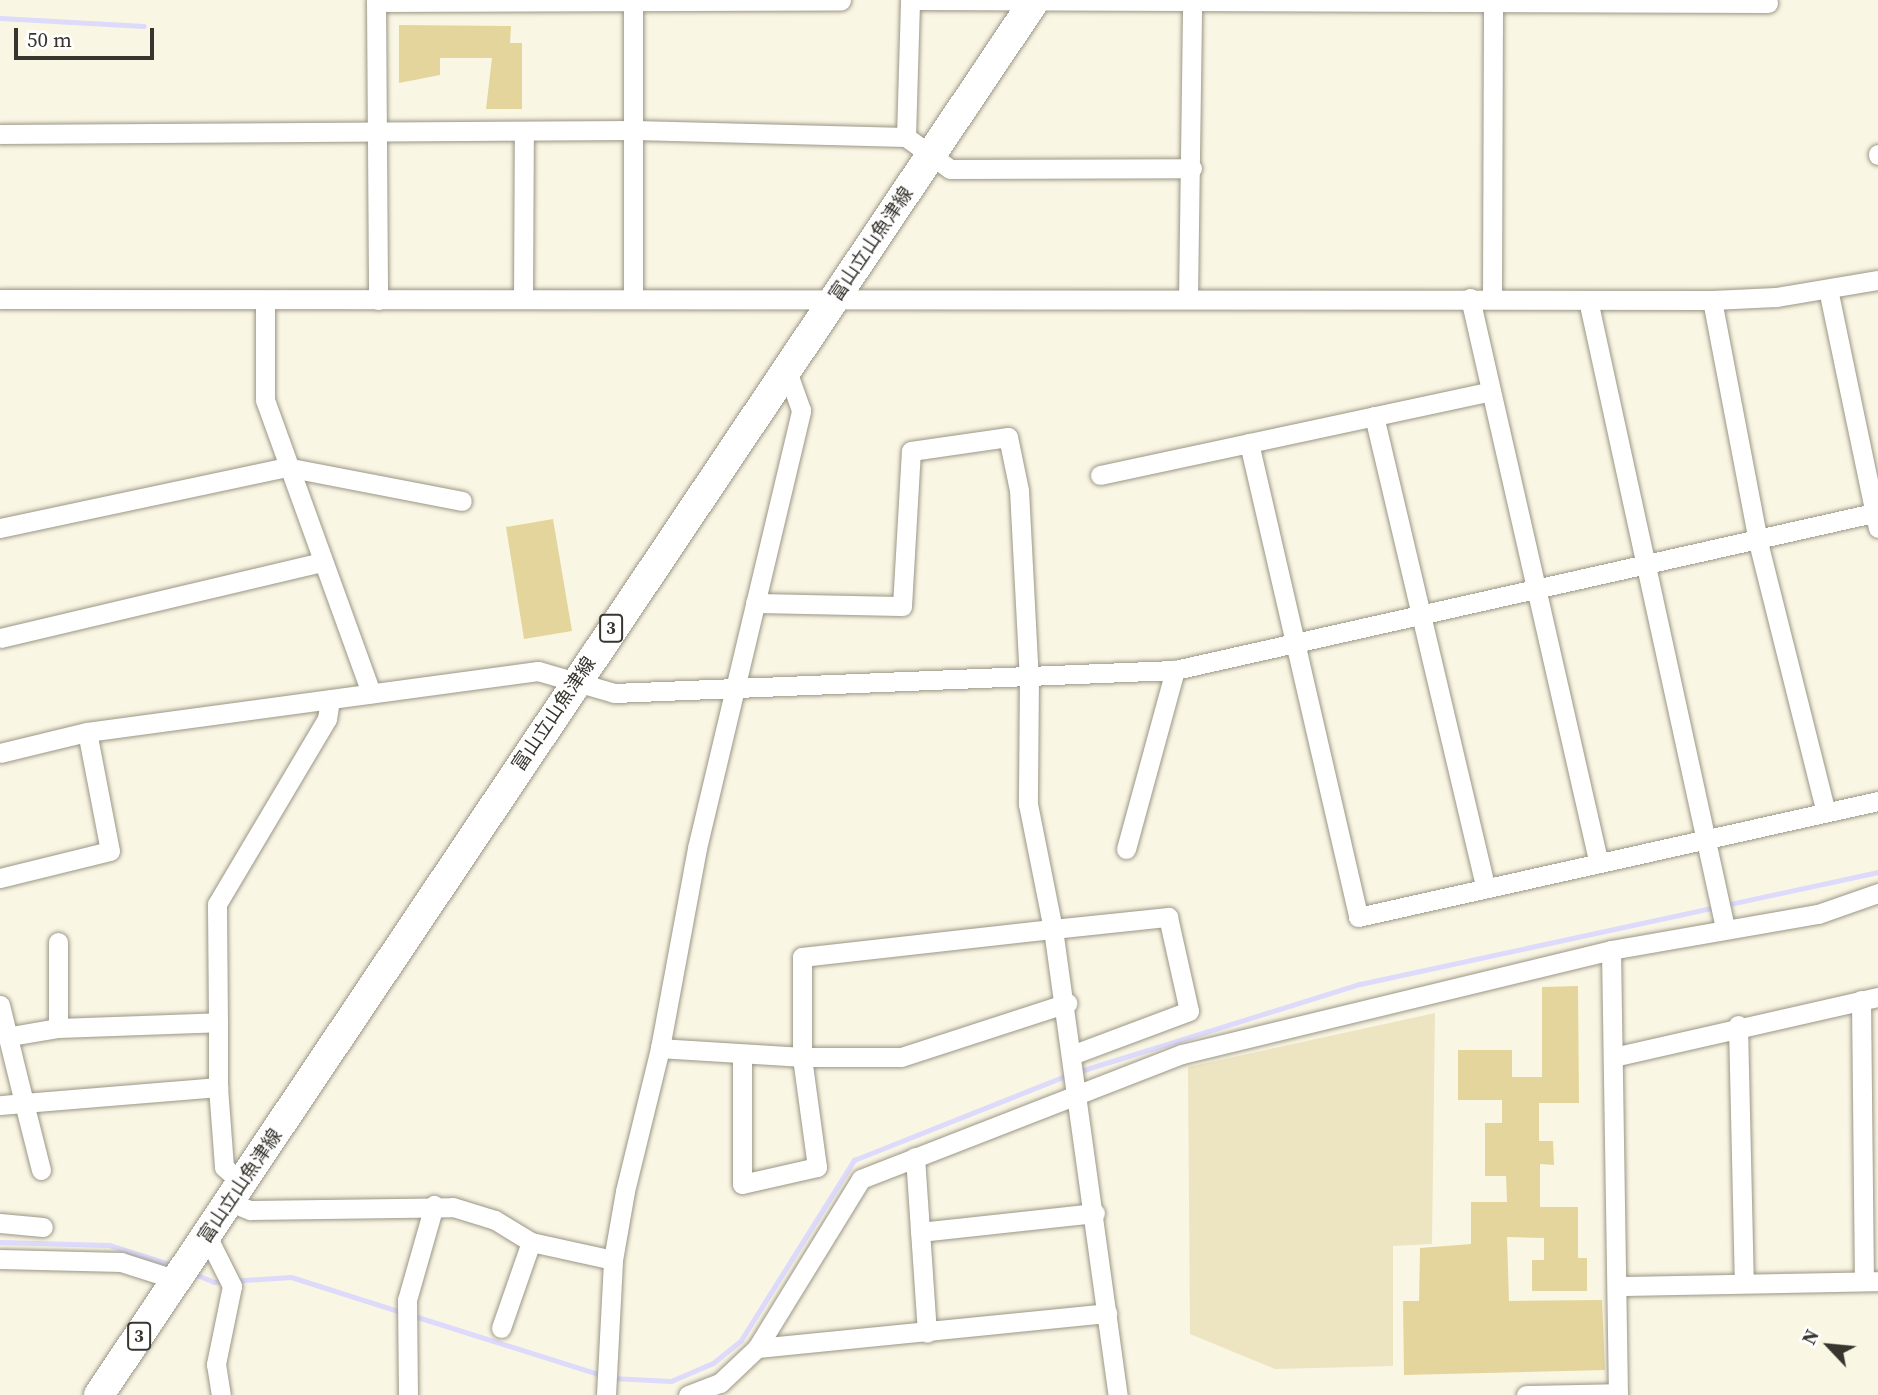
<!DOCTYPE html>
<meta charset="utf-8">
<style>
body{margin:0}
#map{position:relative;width:1878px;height:1395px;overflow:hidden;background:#faf6e4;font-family:"Source Serif 4","Noto Sans JP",serif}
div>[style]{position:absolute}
.green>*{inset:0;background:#ede4c2}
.stream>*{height:5px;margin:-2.5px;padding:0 2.5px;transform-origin:2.5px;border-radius:2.5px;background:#dddafb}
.building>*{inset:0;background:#e4d59c}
.roads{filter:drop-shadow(0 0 2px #9b9686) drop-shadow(0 0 2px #9b9686)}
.minor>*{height:19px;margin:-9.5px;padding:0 9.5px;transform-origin:9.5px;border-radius:9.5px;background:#fff}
.primary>*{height:30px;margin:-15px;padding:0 15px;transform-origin:15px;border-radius:15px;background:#fff}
span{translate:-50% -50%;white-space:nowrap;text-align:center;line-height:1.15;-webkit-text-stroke:5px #fff;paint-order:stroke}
.shield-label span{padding:2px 5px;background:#fff;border:2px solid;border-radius:5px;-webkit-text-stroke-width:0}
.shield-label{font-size:18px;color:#37352e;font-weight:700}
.street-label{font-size:19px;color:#37352e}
.north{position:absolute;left:1794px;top:1311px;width:70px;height:70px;-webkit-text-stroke:5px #fff;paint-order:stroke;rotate:296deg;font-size:19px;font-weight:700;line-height:28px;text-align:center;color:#37352e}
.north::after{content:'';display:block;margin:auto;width:24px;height:32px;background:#37352e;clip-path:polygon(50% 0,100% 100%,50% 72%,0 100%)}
.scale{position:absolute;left:14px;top:28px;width:140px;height:32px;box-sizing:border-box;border:4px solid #37352e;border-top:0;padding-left:9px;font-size:21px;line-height:24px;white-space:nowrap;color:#37352e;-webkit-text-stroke:5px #fff;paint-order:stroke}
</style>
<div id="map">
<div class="green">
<div style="clip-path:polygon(1435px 1013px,1432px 1244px,1393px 1246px,1393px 1366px,1275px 1369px,1190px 1334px,1188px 1067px)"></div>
</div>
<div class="stream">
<div style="left:0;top:18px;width:144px;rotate:3.2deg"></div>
<div style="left:1077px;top:1072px;width:296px;rotate:-17.3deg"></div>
<div style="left:1360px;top:984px;width:530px;rotate:-12.2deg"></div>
<div style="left:0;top:1242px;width:109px;rotate:1.6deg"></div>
<div style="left:109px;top:1245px;width:67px;rotate:17.4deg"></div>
<div style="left:192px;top:1273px;width:24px;rotate:22deg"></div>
<div style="left:214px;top:1282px;width:77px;rotate:-3.7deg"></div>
<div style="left:291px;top:1277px;width:115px;rotate:17.7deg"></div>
<div style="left:411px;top:1315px;width:199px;rotate:17.5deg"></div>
<div style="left:611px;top:1378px;width:60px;rotate:2.9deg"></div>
<div style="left:671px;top:1381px;width:46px;rotate:-23.2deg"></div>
<div style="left:713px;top:1363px;width:36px;rotate:-39deg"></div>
<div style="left:741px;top:1340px;width:213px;rotate:-57.9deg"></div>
<div style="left:854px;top:1160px;width:230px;rotate:-21.7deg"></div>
</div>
<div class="building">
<div style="clip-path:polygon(399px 25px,511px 26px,510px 43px,522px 43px,522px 109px,486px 109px,492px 58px,440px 58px,440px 75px,399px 83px)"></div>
<div style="clip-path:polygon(553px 519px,572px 631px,524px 639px,506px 527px)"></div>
<div style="clip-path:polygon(1578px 986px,1579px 1103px,1539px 1103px,1539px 1141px,1553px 1141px,1554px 1165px,1540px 1164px,1540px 1207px,1578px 1207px,1578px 1258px,1587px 1258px,1587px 1291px,1532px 1291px,1532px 1260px,1544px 1260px,1544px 1238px,1507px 1237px,1509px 1301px,1602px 1300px,1605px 1370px,1404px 1375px,1403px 1301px,1419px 1301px,1420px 1248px,1471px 1244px,1471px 1202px,1507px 1202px,1506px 1176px,1485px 1176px,1485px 1123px,1502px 1123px,1502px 1100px,1458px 1100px,1458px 1050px,1512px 1050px,1512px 1077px,1542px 1077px,1542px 987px)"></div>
</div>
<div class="roads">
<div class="minor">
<div style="left:376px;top:0;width:300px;rotate:89.6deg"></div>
<div style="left:633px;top:0;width:299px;rotate:90deg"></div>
<div style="left:918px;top:0;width:850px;rotate:0.2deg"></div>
<div style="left:376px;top:2px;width:465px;rotate:-0.2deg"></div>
<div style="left:0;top:134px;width:634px;rotate:-0.36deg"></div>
<div style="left:634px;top:130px;width:272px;rotate:1.5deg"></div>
<div style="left:906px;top:137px;width:54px;rotate:36deg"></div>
<div style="left:950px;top:169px;width:242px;rotate:-0.2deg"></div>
<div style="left:906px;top:137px;width:137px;rotate:-88.3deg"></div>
<div style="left:1878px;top:154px;width:1px;rotate:90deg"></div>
<div style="left:1828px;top:289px;width:244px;rotate:78.2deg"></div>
<div style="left:1492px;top:297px;width:297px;rotate:-89.8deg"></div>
<div style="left:1470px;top:298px;width:576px;rotate:77.17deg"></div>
<div style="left:0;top:299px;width:1712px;rotate:0.03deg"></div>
<div style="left:1712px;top:300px;width:64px;rotate:-2.7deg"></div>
<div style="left:1776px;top:297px;width:103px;rotate:-9.5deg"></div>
<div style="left:523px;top:299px;width:167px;rotate:-89.7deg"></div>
<div style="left:1188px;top:299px;width:299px;rotate:-89.2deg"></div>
<div style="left:1588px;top:300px;width:643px;rotate:77.69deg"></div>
<div style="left:1712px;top:300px;width:246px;rotate:79.2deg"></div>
<div style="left:1758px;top:542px;width:278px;rotate:75.9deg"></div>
<div style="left:265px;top:301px;width:99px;rotate:90deg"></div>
<div style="left:265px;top:400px;width:312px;rotate:70.1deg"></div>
<div style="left:1374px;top:416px;width:484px;rotate:76.7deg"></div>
<div style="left:1249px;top:443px;width:486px;rotate:77deg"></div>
<div style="left:1358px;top:917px;width:533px;rotate:-12.58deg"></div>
<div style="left:1100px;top:475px;width:395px;rotate:-12.1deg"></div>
<div style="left:0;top:528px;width:292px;rotate:-12deg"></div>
<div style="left:286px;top:467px;width:179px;rotate:10.9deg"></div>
<div style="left:755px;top:603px;width:147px;rotate:1.2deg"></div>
<div style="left:902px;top:606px;width:155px;rotate:-86.7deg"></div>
<div style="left:911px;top:451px;width:98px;rotate:-8.2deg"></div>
<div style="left:1008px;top:437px;width:54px;rotate:78.3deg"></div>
<div style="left:1019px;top:490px;width:188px;rotate:87deg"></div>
<div style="left:1029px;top:678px;width:126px;rotate:90.5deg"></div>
<div style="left:1028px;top:804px;width:127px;rotate:78.7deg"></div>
<div style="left:1053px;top:929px;width:116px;rotate:-6deg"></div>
<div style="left:1168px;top:917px;width:96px;rotate:77.4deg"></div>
<div style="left:1189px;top:1011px;width:123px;rotate:159.5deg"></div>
<div style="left:0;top:638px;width:331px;rotate:-13.3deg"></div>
<div style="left:0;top:753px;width:89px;rotate:-13.6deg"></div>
<div style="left:87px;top:732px;width:455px;rotate:-7.7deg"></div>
<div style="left:538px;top:671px;width:79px;rotate:16.1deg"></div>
<div style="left:614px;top:693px;width:561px;rotate:-2.35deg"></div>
<div style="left:1175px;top:670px;width:721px;rotate:-12.67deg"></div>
<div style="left:1126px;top:849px;width:186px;rotate:-74.7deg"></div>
<div style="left:0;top:878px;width:113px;rotate:-13.8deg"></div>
<div style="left:110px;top:851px;width:121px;rotate:-100.9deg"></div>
<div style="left:1611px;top:950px;width:445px;rotate:89.1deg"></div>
<div style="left:1861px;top:1000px;width:281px;rotate:89.4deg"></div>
<div style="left:0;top:1005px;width:101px;rotate:76.2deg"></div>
<div style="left:24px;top:1103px;width:24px;rotate:175deg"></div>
<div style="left:1738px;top:1025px;width:258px;rotate:88.7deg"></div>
<div style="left:58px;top:1028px;width:160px;rotate:-2.1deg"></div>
<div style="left:218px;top:1022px;width:118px;rotate:-90.5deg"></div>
<div style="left:217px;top:904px;width:215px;rotate:-59.3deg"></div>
<div style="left:327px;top:719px;width:20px;rotate:-81deg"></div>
<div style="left:11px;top:1036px;width:48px;rotate:-9.7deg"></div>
<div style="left:58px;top:1028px;width:86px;rotate:-90deg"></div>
<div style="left:660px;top:1048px;width:142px;rotate:3.6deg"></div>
<div style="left:802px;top:1057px;width:100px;rotate:-90deg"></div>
<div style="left:802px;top:957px;width:253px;rotate:-6.4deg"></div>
<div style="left:1053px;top:929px;width:471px;rotate:82.1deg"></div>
<div style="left:742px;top:1057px;width:127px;rotate:90deg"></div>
<div style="left:742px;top:1184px;width:77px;rotate:-12.8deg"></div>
<div style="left:817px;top:1167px;width:111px;rotate:-97.8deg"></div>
<div style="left:802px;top:1057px;width:99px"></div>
<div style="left:901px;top:1057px;width:175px;rotate:-18deg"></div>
<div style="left:1614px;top:1057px;width:271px;rotate:-12.8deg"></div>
<div style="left:218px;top:1087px;width:80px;rotate:85.7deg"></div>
<div style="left:224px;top:1167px;width:24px;rotate:42deg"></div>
<div style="left:915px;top:1157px;width:176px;rotate:86.1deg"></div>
<div style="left:41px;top:1170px;width:69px;rotate:-104.2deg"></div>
<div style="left:24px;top:1103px;width:195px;rotate:-4.7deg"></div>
<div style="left:218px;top:1087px;width:65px;rotate:-90deg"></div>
<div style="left:230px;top:1202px;width:22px;rotate:22deg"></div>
<div style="left:250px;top:1210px;width:203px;rotate:-0.8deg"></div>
<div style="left:453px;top:1207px;width:44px;rotate:17.2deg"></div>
<div style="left:495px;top:1220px;width:42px;rotate:31.4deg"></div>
<div style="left:531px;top:1242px;width:84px;rotate:12.4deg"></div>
<div style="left:0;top:1223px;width:43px;rotate:5.3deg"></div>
<div style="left:920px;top:1232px;width:176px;rotate:-6.2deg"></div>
<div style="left:207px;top:1236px;width:56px;rotate:63.4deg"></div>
<div style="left:232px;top:1286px;width:80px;rotate:101.6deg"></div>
<div style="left:216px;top:1364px;width:31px;rotate:81deg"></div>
<div style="left:0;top:1259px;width:121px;rotate:1.4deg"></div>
<div style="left:121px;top:1262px;width:59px;rotate:17.8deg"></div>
<div style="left:1621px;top:1286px;width:257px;rotate:-1.1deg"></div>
<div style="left:501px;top:1328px;width:91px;rotate:-70.8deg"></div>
<div style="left:757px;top:1348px;width:352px;rotate:-5.7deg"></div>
<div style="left:408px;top:1395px;width:95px;rotate:-90.6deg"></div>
<div style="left:407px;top:1300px;width:99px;rotate:-74.1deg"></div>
<div style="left:606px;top:1395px;width:135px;rotate:-87deg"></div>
<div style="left:613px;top:1260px;width:70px;rotate:-80.1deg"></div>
<div style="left:625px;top:1191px;width:147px;rotate:-76.2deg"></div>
<div style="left:660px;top:1048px;width:203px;rotate:-79.5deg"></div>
<div style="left:697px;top:848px;width:450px;rotate:-76.6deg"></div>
<div style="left:801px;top:410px;width:41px;rotate:-109.7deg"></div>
<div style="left:688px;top:1395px;width:34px;rotate:-21deg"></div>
<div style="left:720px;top:1383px;width:51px;rotate:-43.4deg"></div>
<div style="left:757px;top:1348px;width:198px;rotate:-58.4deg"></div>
<div style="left:861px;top:1179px;width:344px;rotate:-21.3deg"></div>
<div style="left:1182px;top:1054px;width:441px;rotate:-13.6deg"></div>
<div style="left:1611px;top:950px;width:210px;rotate:-9.9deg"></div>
<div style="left:1818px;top:914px;width:64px;rotate:-19.3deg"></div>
<div style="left:1526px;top:1395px;width:92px;rotate:-1.2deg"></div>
</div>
<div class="primary">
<div style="left:99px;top:1395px;width:1680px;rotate:-56.14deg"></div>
</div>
</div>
<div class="shield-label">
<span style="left:611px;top:628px">3</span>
<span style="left:139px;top:1336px">3</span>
</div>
<div class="street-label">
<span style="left:871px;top:244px;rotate:-56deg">富山立山魚津線</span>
<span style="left:554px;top:714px;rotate:-56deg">富山立山魚津線</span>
<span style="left:240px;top:1186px;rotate:-56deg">富山立山魚津線</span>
</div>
<div class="north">N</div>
<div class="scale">50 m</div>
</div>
